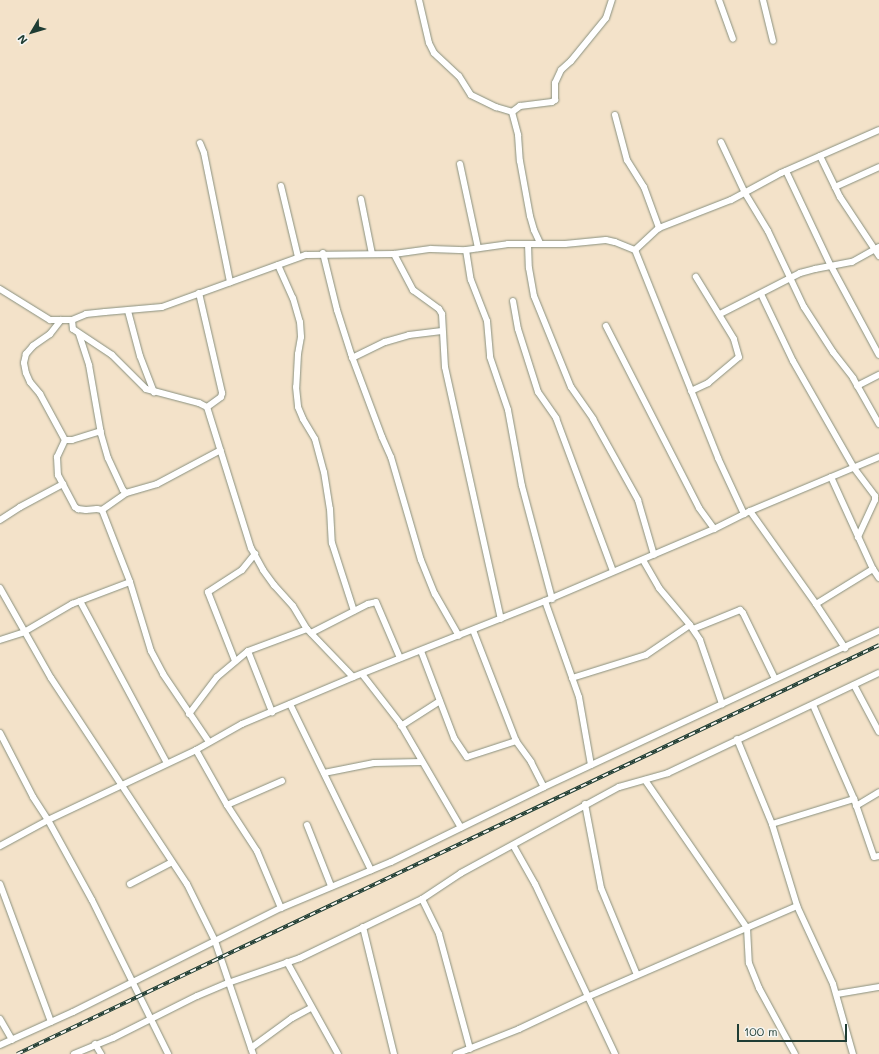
<!DOCTYPE html>
<style>
body{margin:0}
#map{position:relative;width:879px;height:1054px;overflow:hidden;background:#f3e2c9;font-family:Mali,sans-serif}
div>[style]{position:absolute}
.roads{filter:drop-shadow(0 0 1px #89907e) drop-shadow(0 0 1px #89907e)}
.minor>*{height:6px;margin:-3px;padding:0 3px;transform-origin:3px;border-radius:3px;background:#fff}
.rail>*{height:3.5px;margin-top:-1.75px;transform-origin:0;background:repeating-linear-gradient(90deg,#f6f6f2 0 6px,#1f3d34 0 12px);box-sizing:border-box;border-block:1px solid #1f3d34}
span{translate:-50% -50%;white-space:nowrap;text-align:center;line-height:1.15;-webkit-text-stroke:3.5px #f6f6f2;paint-order:stroke}
.north{position:absolute;left:12px;top:12px;width:40px;height:40px;-webkit-text-stroke:3px #f6f6f2;paint-order:stroke;rotate:232deg;font-size:11px;font-weight:700;line-height:16px;text-align:center;color:#1f3d34}
.north::after{content:'';display:block;margin:auto;width:14px;height:18px;background:#1f3d34;clip-path:polygon(50% 0,100% 100%,50% 72%,0 100%)}
.scale{position:absolute;left:737px;top:1024px;width:110px;height:18px;box-sizing:border-box;border:2px solid #1f3d34;border-top:0;padding-left:5px;font-size:12px;line-height:14px;white-space:nowrap;color:#1f3d34;-webkit-text-stroke:3px #f6f6f2;paint-order:stroke}
</style>
<div id="map">
<div class="roads">
<div class="minor">
<div style="left:419px;top:0;width:44px;rotate:76.9deg"></div>
<div style="left:429px;top:43px;width:11px;rotate:63deg"></div>
<div style="left:434px;top:53px;width:34px;rotate:43deg"></div>
<div style="left:459px;top:76px;width:22px;rotate:58deg"></div>
<div style="left:471px;top:95px;width:28px;rotate:26deg"></div>
<div style="left:496px;top:107px;width:17px;rotate:17deg"></div>
<div style="left:719px;top:0;width:41px;rotate:70.3deg"></div>
<div style="left:763px;top:0;width:42px;rotate:76.3deg"></div>
<div style="left:512px;top:112px;width:10px;rotate:-37deg"></div>
<div style="left:520px;top:106px;width:32px;rotate:-7deg"></div>
<div style="left:552px;top:102px;width:4px;rotate:-34deg"></div>
<div style="left:555px;top:100px;width:17px;rotate:-90deg"></div>
<div style="left:555px;top:83px;width:14px;rotate:-65deg"></div>
<div style="left:561px;top:70px;width:13px;rotate:-42deg"></div>
<div style="left:571px;top:61px;width:55px;rotate:-50.9deg"></div>
<div style="left:606px;top:18px;width:19px;rotate:-72deg"></div>
<div style="left:512px;top:112px;width:24px;rotate:75deg"></div>
<div style="left:518px;top:135px;width:26px;rotate:86deg"></div>
<div style="left:520px;top:161px;width:56px;rotate:79.7deg"></div>
<div style="left:530px;top:216px;width:15px;rotate:74deg"></div>
<div style="left:534px;top:230px;width:14px;rotate:65deg"></div>
<div style="left:615px;top:115px;width:47px;rotate:75.1deg"></div>
<div style="left:627px;top:160px;width:32px;rotate:58deg"></div>
<div style="left:644px;top:187px;width:44px;rotate:69.9deg"></div>
<div style="left:721px;top:142px;width:56px;rotate:64.8deg"></div>
<div style="left:745px;top:193px;width:44px;rotate:58.8deg"></div>
<div style="left:768px;top:231px;width:84px;rotate:64.7deg"></div>
<div style="left:804px;top:307px;width:54px;rotate:57.2deg"></div>
<div style="left:833px;top:352px;width:33px;rotate:52deg"></div>
<div style="left:853px;top:378px;width:53px;rotate:60.5deg"></div>
<div style="left:200px;top:143px;width:11px;rotate:68deg"></div>
<div style="left:204px;top:153px;width:132px;rotate:78.6deg"></div>
<div style="left:820px;top:156px;width:46px;rotate:64deg"></div>
<div style="left:840px;top:197px;width:71px;rotate:56.5deg"></div>
<div style="left:460px;top:164px;width:86px;rotate:77.9deg"></div>
<div style="left:786px;top:171px;width:105px;rotate:64.7deg"></div>
<div style="left:831px;top:266px;width:101px;rotate:61.7deg"></div>
<div style="left:281px;top:186px;width:73px;rotate:76.5deg"></div>
<div style="left:835px;top:187px;width:48px;rotate:-24.4deg"></div>
<div style="left:361px;top:199px;width:56px;rotate:78.7deg"></div>
<div style="left:528px;top:244px;width:24px;rotate:88deg"></div>
<div style="left:529px;top:268px;width:28px;rotate:80deg"></div>
<div style="left:534px;top:296px;width:98px;rotate:67.9deg"></div>
<div style="left:571px;top:387px;width:39px;rotate:55deg"></div>
<div style="left:593px;top:419px;width:93px;rotate:60.9deg"></div>
<div style="left:638px;top:500px;width:57px;rotate:73.8deg"></div>
<div style="left:466px;top:250px;width:30px;rotate:81deg"></div>
<div style="left:471px;top:280px;width:44px;rotate:68.7deg"></div>
<div style="left:487px;top:321px;width:36px;rotate:85deg"></div>
<div style="left:490px;top:357px;width:56px;rotate:71.2deg"></div>
<div style="left:508px;top:410px;width:77px;rotate:79.6deg"></div>
<div style="left:522px;top:486px;width:117px;rotate:75.1deg"></div>
<div style="left:635px;top:250px;width:33px;rotate:-43deg"></div>
<div style="left:659px;top:228px;width:77px;rotate:-21.3deg"></div>
<div style="left:731px;top:200px;width:57px;rotate:-28.4deg"></div>
<div style="left:781px;top:173px;width:107px;rotate:-23.7deg"></div>
<div style="left:323px;top:253px;width:59px;rotate:76.2deg"></div>
<div style="left:337px;top:310px;width:46px;rotate:72.3deg"></div>
<div style="left:351px;top:354px;width:89px;rotate:69.5deg"></div>
<div style="left:382px;top:437px;width:22px;rotate:66deg"></div>
<div style="left:391px;top:457px;width:107px;rotate:73.8deg"></div>
<div style="left:421px;top:560px;width:37px;rotate:68deg"></div>
<div style="left:435px;top:594px;width:48px;rotate:60.3deg"></div>
<div style="left:394px;top:254px;width:41px;rotate:62.2deg"></div>
<div style="left:413px;top:290px;width:32px;rotate:36deg"></div>
<div style="left:439px;top:309px;width:6px;rotate:59deg"></div>
<div style="left:442px;top:314px;width:53px;rotate:86.8deg"></div>
<div style="left:445px;top:367px;width:258px;rotate:77.5deg"></div>
<div style="left:278px;top:265px;width:36px;rotate:66deg"></div>
<div style="left:293px;top:298px;width:25px;rotate:74deg"></div>
<div style="left:300px;top:322px;width:15px;rotate:86deg"></div>
<div style="left:301px;top:337px;width:17px;rotate:100deg"></div>
<div style="left:298px;top:354px;width:33px;rotate:93deg"></div>
<div style="left:296px;top:387px;width:20px;rotate:84deg"></div>
<div style="left:298px;top:407px;width:13px;rotate:67deg"></div>
<div style="left:303px;top:419px;width:23px;rotate:59deg"></div>
<div style="left:315px;top:439px;width:34px;rotate:75deg"></div>
<div style="left:324px;top:472px;width:37px;rotate:81deg"></div>
<div style="left:330px;top:509px;width:34px;rotate:87deg"></div>
<div style="left:332px;top:543px;width:71px;rotate:72.1deg"></div>
<div style="left:0;top:289px;width:59px;rotate:31.8deg"></div>
<div style="left:50px;top:320px;width:22px"></div>
<div style="left:72px;top:320px;width:15px;rotate:-23deg"></div>
<div style="left:86px;top:314px;width:19px;rotate:-6deg"></div>
<div style="left:105px;top:312px;width:57px;rotate:-5deg"></div>
<div style="left:162px;top:307px;width:153px;rotate:-19.9deg"></div>
<div style="left:306px;top:255px;width:88px;rotate:-0.7deg"></div>
<div style="left:394px;top:254px;width:37px;rotate:-8deg"></div>
<div style="left:431px;top:249px;width:35px;rotate:2deg"></div>
<div style="left:466px;top:250px;width:42px;rotate:-8.1deg"></div>
<div style="left:508px;top:244px;width:57px"></div>
<div style="left:565px;top:244px;width:41px;rotate:-5.6deg"></div>
<div style="left:606px;top:240px;width:9px;rotate:13deg"></div>
<div style="left:615px;top:242px;width:22px;rotate:22deg"></div>
<div style="left:635px;top:250px;width:224px;rotate:68.2deg"></div>
<div style="left:718px;top:458px;width:62px;rotate:65.1deg"></div>
<div style="left:199px;top:293px;width:103px;rotate:77deg"></div>
<div style="left:222px;top:393px;width:4px;rotate:104deg"></div>
<div style="left:221px;top:397px;width:17px;rotate:144deg"></div>
<div style="left:761px;top:294px;width:74px;rotate:64.5deg"></div>
<div style="left:793px;top:361px;width:123px;rotate:60.3deg"></div>
<div style="left:854px;top:468px;width:35px;rotate:53deg"></div>
<div style="left:875px;top:496px;width:4px;rotate:90deg"></div>
<div style="left:875px;top:500px;width:41px;rotate:114.7deg"></div>
<div style="left:513px;top:301px;width:28px;rotate:80deg"></div>
<div style="left:518px;top:329px;width:66px;rotate:72.4deg"></div>
<div style="left:538px;top:392px;width:32px;rotate:55deg"></div>
<div style="left:556px;top:418px;width:163px;rotate:69.6deg"></div>
<div style="left:128px;top:311px;width:47px;rotate:75.1deg"></div>
<div style="left:140px;top:356px;width:39px;rotate:69deg"></div>
<div style="left:720px;top:314px;width:90px;rotate:-27.1deg"></div>
<div style="left:800px;top:273px;width:16px;rotate:-15deg"></div>
<div style="left:815px;top:269px;width:38px;rotate:-11deg"></div>
<div style="left:852px;top:262px;width:31px;rotate:-29deg"></div>
<div style="left:61px;top:320px;width:18px;rotate:128deg"></div>
<div style="left:50px;top:334px;width:21px;rotate:145deg"></div>
<div style="left:33px;top:346px;width:11px;rotate:131deg"></div>
<div style="left:26px;top:354px;width:9px;rotate:103deg"></div>
<div style="left:24px;top:363px;width:10px;rotate:79deg"></div>
<div style="left:26px;top:373px;width:10px;rotate:66deg"></div>
<div style="left:30px;top:382px;width:16px;rotate:50deg"></div>
<div style="left:40px;top:394px;width:52px;rotate:61.5deg"></div>
<div style="left:65px;top:440px;width:7px"></div>
<div style="left:72px;top:440px;width:30px;rotate:-17deg"></div>
<div style="left:72px;top:320px;width:9px;rotate:84deg"></div>
<div style="left:73px;top:329px;width:47px;rotate:33.7deg"></div>
<div style="left:112px;top:355px;width:48px;rotate:45deg"></div>
<div style="left:146px;top:389px;width:55px;rotate:14.8deg"></div>
<div style="left:199px;top:403px;width:9px;rotate:27deg"></div>
<div style="left:207px;top:407px;width:148px;rotate:72.7deg"></div>
<div style="left:251px;top:548px;width:25px;rotate:61deg"></div>
<div style="left:263px;top:570px;width:19px;rotate:54deg"></div>
<div style="left:274px;top:585px;width:28px;rotate:48deg"></div>
<div style="left:293px;top:606px;width:27px;rotate:59deg"></div>
<div style="left:307px;top:629px;width:66px;rotate:46.2deg"></div>
<div style="left:606px;top:326px;width:204px;rotate:62.9deg"></div>
<div style="left:699px;top:508px;width:26px;rotate:54deg"></div>
<div style="left:79px;top:334px;width:33px;rotate:72deg"></div>
<div style="left:89px;top:365px;width:70px;rotate:80.1deg"></div>
<div style="left:101px;top:434px;width:25px;rotate:74deg"></div>
<div style="left:108px;top:458px;width:35px;rotate:65deg"></div>
<div style="left:123px;top:490px;width:4px;rotate:45deg"></div>
<div style="left:352px;top:358px;width:37px;rotate:-26deg"></div>
<div style="left:385px;top:342px;width:25px;rotate:-16deg"></div>
<div style="left:409px;top:335px;width:33px;rotate:-7deg"></div>
<div style="left:857px;top:386px;width:25px;rotate:-27deg"></div>
<div style="left:691px;top:391px;width:19px;rotate:-25deg"></div>
<div style="left:708px;top:383px;width:40px;rotate:-40deg"></div>
<div style="left:739px;top:357px;width:19px;rotate:-106deg"></div>
<div style="left:734px;top:339px;width:73px;rotate:-121.5deg"></div>
<div style="left:65px;top:440px;width:19px;rotate:115deg"></div>
<div style="left:57px;top:457px;width:18px;rotate:87deg"></div>
<div style="left:58px;top:475px;width:36px;rotate:62deg"></div>
<div style="left:75px;top:507px;width:4px;rotate:34deg"></div>
<div style="left:78px;top:509px;width:8px;rotate:7deg"></div>
<div style="left:86px;top:510px;width:11px;rotate:-5deg"></div>
<div style="left:97px;top:509px;width:5px;rotate:11deg"></div>
<div style="left:102px;top:510px;width:29px;rotate:-35deg"></div>
<div style="left:126px;top:493px;width:32px;rotate:-16deg"></div>
<div style="left:157px;top:484px;width:72px;rotate:-28deg"></div>
<div style="left:831px;top:477px;width:101px;rotate:65.5deg"></div>
<div style="left:873px;top:569px;width:11px;rotate:56deg"></div>
<div style="left:102px;top:510px;width:77px;rotate:68.7deg"></div>
<div style="left:130px;top:582px;width:72px;rotate:73.1deg"></div>
<div style="left:151px;top:651px;width:26px;rotate:62deg"></div>
<div style="left:163px;top:674px;width:82px;rotate:55.9deg"></div>
<div style="left:750px;top:511px;width:114px;rotate:54.6deg"></div>
<div style="left:816px;top:604px;width:53px;rotate:56.6deg"></div>
<div style="left:0;top:520px;width:24px;rotate:-33deg"></div>
<div style="left:20px;top:507px;width:49px;rotate:-28.1deg"></div>
<div style="left:643px;top:560px;width:32px;rotate:60deg"></div>
<div style="left:659px;top:588px;width:48px;rotate:50deg"></div>
<div style="left:690px;top:625px;width:18px;rotate:56deg"></div>
<div style="left:700px;top:640px;width:68px;rotate:71deg"></div>
<div style="left:0;top:588px;width:103px;rotate:60.5deg"></div>
<div style="left:51px;top:678px;width:247px;rotate:56.6deg"></div>
<div style="left:187px;top:884px;width:64px;rotate:63.8deg"></div>
<div style="left:215px;top:941px;width:119px;rotate:71.4deg"></div>
<div style="left:80px;top:601px;width:184px;rotate:61.8deg"></div>
<div style="left:545px;top:601px;width:102px;rotate:70.5deg"></div>
<div style="left:579px;top:697px;width:69px;rotate:80deg"></div>
<div style="left:816px;top:604px;width:67px;rotate:-31.6deg"></div>
<div style="left:693px;top:629px;width:51px;rotate:-22deg"></div>
<div style="left:740px;top:610px;width:4px;rotate:45deg"></div>
<div style="left:743px;top:613px;width:73px;rotate:64.1deg"></div>
<div style="left:473px;top:630px;width:119px;rotate:68.8deg"></div>
<div style="left:516px;top:741px;width:26px;rotate:54deg"></div>
<div style="left:531px;top:762px;width:28px;rotate:63deg"></div>
<div style="left:311px;top:633px;width:64px;rotate:-27deg"></div>
<div style="left:368px;top:604px;width:8px;rotate:-14deg"></div>
<div style="left:376px;top:602px;width:61px;rotate:66.8deg"></div>
<div style="left:0;top:640px;width:25px;rotate:-18deg"></div>
<div style="left:24px;top:632px;width:56px;rotate:-30.3deg"></div>
<div style="left:72px;top:604px;width:62px;rotate:-20.8deg"></div>
<div style="left:248px;top:651px;width:66px;rotate:68.5deg"></div>
<div style="left:421px;top:651px;width:93px;rotate:69.2deg"></div>
<div style="left:454px;top:738px;width:23px;rotate:56deg"></div>
<div style="left:467px;top:757px;width:52px;rotate:-18.1deg"></div>
<div style="left:235px;top:661px;width:74px;rotate:-111.4deg"></div>
<div style="left:208px;top:592px;width:40px;rotate:-32.9deg"></div>
<div style="left:242px;top:570px;width:21px;rotate:-51deg"></div>
<div style="left:362px;top:674px;width:62px;rotate:52.2deg"></div>
<div style="left:400px;top:723px;width:121px;rotate:59.8deg"></div>
<div style="left:572px;top:678px;width:77px;rotate:-17.3deg"></div>
<div style="left:646px;top:655px;width:53px;rotate:-34.3deg"></div>
<div style="left:854px;top:685px;width:53px;rotate:62deg"></div>
<div style="left:290px;top:704px;width:185px;rotate:64deg"></div>
<div style="left:813px;top:705px;width:103px;rotate:66.4deg"></div>
<div style="left:854px;top:799px;width:61px;rotate:71deg"></div>
<div style="left:874px;top:857px;width:5px;rotate:-11deg"></div>
<div style="left:189px;top:714px;width:46px;rotate:-52.9deg"></div>
<div style="left:217px;top:677px;width:40px;rotate:-40deg"></div>
<div style="left:248px;top:651px;width:63px;rotate:-20.4deg"></div>
<div style="left:401px;top:726px;width:46px;rotate:-32.7deg"></div>
<div style="left:0;top:733px;width:72px;rotate:62.7deg"></div>
<div style="left:33px;top:797px;width:27px;rotate:57deg"></div>
<div style="left:48px;top:820px;width:91px;rotate:61.2deg"></div>
<div style="left:92px;top:900px;width:172px;rotate:63.7deg"></div>
<div style="left:737px;top:739px;width:92px;rotate:67.6deg"></div>
<div style="left:772px;top:824px;width:86px;rotate:73deg"></div>
<div style="left:797px;top:906px;width:86px;rotate:65.2deg"></div>
<div style="left:833px;top:984px;width:73px;rotate:74.1deg"></div>
<div style="left:196px;top:750px;width:63px;rotate:60.6deg"></div>
<div style="left:227px;top:805px;width:55px;rotate:56.9deg"></div>
<div style="left:257px;top:851px;width:62px;rotate:67.2deg"></div>
<div style="left:324px;top:773px;width:51px;rotate:-11.3deg"></div>
<div style="left:374px;top:763px;width:48px;rotate:-1.2deg"></div>
<div style="left:645px;top:780px;width:180px;rotate:55.4deg"></div>
<div style="left:747px;top:928px;width:35px;rotate:87deg"></div>
<div style="left:749px;top:963px;width:27px;rotate:68deg"></div>
<div style="left:759px;top:988px;width:75px;rotate:61.4deg"></div>
<div style="left:585px;top:804px;width:86px;rotate:79.2deg"></div>
<div style="left:601px;top:888px;width:94px;rotate:67.5deg"></div>
<div style="left:227px;top:805px;width:60px;rotate:-23.6deg"></div>
<div style="left:856px;top:806px;width:27px;rotate:-31deg"></div>
<div style="left:772px;top:824px;width:86px;rotate:-17deg"></div>
<div style="left:307px;top:825px;width:66px;rotate:68.5deg"></div>
<div style="left:513px;top:845px;width:45px;rotate:60.6deg"></div>
<div style="left:535px;top:884px;width:188px;rotate:64.8deg"></div>
<div style="left:0;top:846px;width:55px;rotate:-28.4deg"></div>
<div style="left:48px;top:820px;width:164px;rotate:-25.3deg"></div>
<div style="left:196px;top:750px;width:53px;rotate:-29.5deg"></div>
<div style="left:242px;top:724px;width:121px;rotate:-22.9deg"></div>
<div style="left:353px;top:677px;width:206px;rotate:-21.6deg"></div>
<div style="left:545px;top:601px;width:184px;rotate:-23.1deg"></div>
<div style="left:714px;top:529px;width:40px;rotate:-26.6deg"></div>
<div style="left:750px;top:511px;width:140px;rotate:-22.7deg"></div>
<div style="left:0;top:884px;width:147px;rotate:69.7deg"></div>
<div style="left:130px;top:884px;width:47px;rotate:-27.6deg"></div>
<div style="left:422px;top:899px;width:39px;rotate:64deg"></div>
<div style="left:439px;top:934px;width:119px;rotate:74.9deg"></div>
<div style="left:363px;top:927px;width:131px;rotate:76.3deg"></div>
<div style="left:287px;top:962px;width:105px;rotate:61deg"></div>
<div style="left:837px;top:994px;width:43px;rotate:-9.5deg"></div>
<div style="left:0;top:1019px;width:24px;rotate:60deg"></div>
<div style="left:95px;top:1044px;width:12px;rotate:59deg"></div>
<div style="left:0;top:1045px;width:80px;rotate:-24.3deg"></div>
<div style="left:73px;top:1012px;width:233px;rotate:-26.6deg"></div>
<div style="left:281px;top:908px;width:119px;rotate:-22.7deg"></div>
<div style="left:391px;top:862px;width:170px;rotate:-26.1deg"></div>
<div style="left:544px;top:787px;width:370px;rotate:-25deg"></div>
<div style="left:251px;top:1048px;width:51px;rotate:-36.2deg"></div>
<div style="left:292px;top:1018px;width:21px;rotate:-28deg"></div>
<div style="left:74px;top:1054px;width:42px;rotate:-22.3deg"></div>
<div style="left:113px;top:1038px;width:94px;rotate:-26.6deg"></div>
<div style="left:197px;top:996px;width:34px;rotate:-23deg"></div>
<div style="left:228px;top:983px;width:76px;rotate:-19.1deg"></div>
<div style="left:300px;top:958px;width:136px;rotate:-25.8deg"></div>
<div style="left:422px;top:899px;width:47px;rotate:-33.7deg"></div>
<div style="left:461px;top:873px;width:180px;rotate:-28.6deg"></div>
<div style="left:619px;top:787px;width:51px;rotate:-15.9deg"></div>
<div style="left:668px;top:773px;width:233px;rotate:-25.4deg"></div>
<div style="left:456px;top:1054px;width:68px;rotate:-21.6deg"></div>
<div style="left:519px;top:1029px;width:75px;rotate:-25.2deg"></div>
<div style="left:587px;top:997px;width:229px;rotate:-23.4deg"></div>
</div>
</div>
<div class="rail">
<div style="left:17px;top:1054px;width:954px;rotate:-25.38deg"></div>
</div>
<div class="north">N</div>
<div class="scale">100 m</div>
</div>
